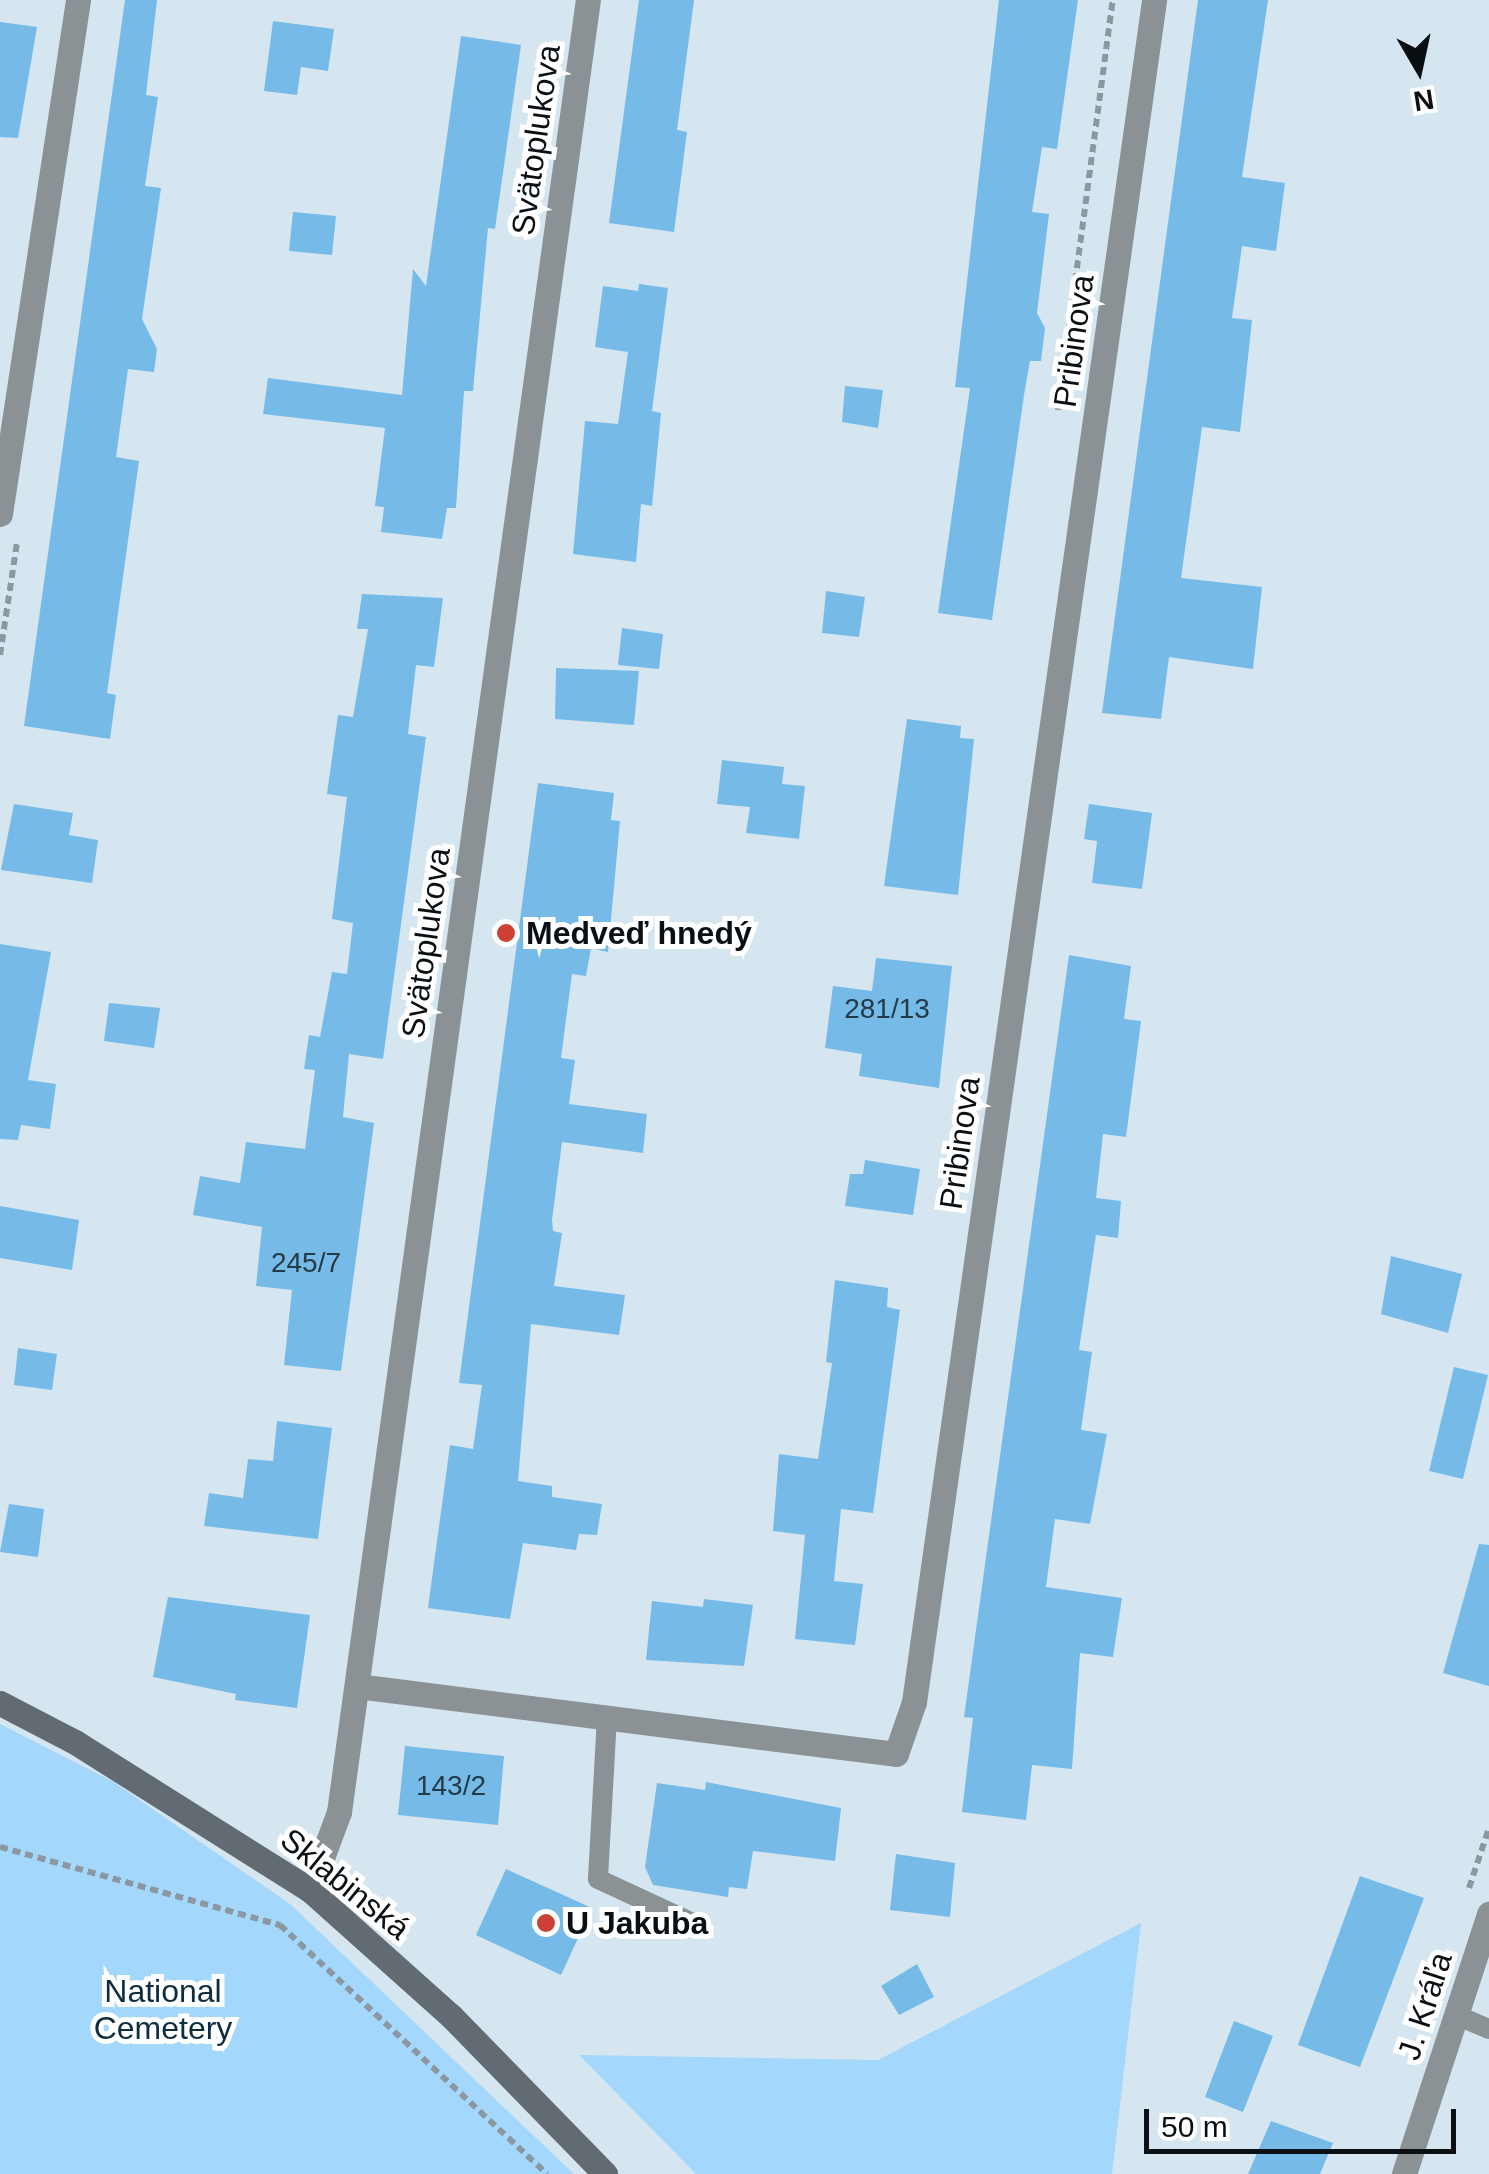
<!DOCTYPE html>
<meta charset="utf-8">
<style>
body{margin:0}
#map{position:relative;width:1489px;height:2174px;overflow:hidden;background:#d6e6f1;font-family:Arial,sans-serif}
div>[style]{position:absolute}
.green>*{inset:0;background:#a3d7fb}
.building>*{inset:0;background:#76bae7}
.path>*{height:6px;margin-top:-3px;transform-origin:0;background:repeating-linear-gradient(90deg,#8c98a1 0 8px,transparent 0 13px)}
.lane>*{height:20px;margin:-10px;padding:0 10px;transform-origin:10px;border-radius:10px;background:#8b9296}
.street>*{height:25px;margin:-12.5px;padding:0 12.5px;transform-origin:12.5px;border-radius:12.5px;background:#8b9296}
.secondary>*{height:25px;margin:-12.5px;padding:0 12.5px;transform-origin:12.5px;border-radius:12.5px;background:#616b71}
.dots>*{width:28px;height:28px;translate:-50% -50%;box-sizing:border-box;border:5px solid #fff;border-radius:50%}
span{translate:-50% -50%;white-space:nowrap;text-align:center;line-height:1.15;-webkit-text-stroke:10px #fff;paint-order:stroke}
.number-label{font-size:28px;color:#243a47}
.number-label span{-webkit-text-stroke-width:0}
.street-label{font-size:32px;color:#090f12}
.poi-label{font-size:32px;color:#090f12;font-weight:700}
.left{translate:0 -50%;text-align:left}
.park-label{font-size:32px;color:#0e2d3f}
.north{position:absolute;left:1369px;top:20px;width:100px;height:100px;-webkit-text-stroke:8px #fff;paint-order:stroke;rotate:171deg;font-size:28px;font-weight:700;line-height:40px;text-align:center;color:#090f12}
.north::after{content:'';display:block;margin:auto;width:35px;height:45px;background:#090f12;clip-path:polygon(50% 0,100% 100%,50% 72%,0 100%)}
.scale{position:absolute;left:1144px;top:2109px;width:312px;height:45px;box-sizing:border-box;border:5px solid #090f12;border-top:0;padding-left:12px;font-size:30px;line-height:35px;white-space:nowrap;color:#090f12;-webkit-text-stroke:8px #fff;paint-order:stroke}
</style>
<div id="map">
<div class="green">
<div style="clip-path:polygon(0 1724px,112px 1781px,290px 1904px,574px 2174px,0 2174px)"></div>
<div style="clip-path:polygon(1141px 1923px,1112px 2174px,696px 2174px,579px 2055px,878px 2060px)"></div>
</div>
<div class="building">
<div style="clip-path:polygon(125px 0,157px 0,146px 95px,158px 97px,145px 186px,161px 188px,142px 319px,157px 349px,154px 372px,128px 369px,116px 457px,139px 461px,107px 693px,116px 695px,110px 739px,24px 726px)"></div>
<div style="clip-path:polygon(639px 0,694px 0,677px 130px,687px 132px,674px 232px,609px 223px)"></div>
<div style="clip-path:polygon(999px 0,1078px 0,1057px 149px,1042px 147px,1032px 212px,1049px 214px,1037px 313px,1045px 328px,1041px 361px,1030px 361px,1024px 395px,992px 620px,938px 613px,970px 388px,955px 387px)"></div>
<div style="clip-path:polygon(1198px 0,1268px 0,1242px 177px,1285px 183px,1276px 251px,1242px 246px,1232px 318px,1252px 320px,1240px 432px,1202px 427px,1181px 578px,1262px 587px,1253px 669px,1169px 657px,1161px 719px,1102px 713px)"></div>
<div style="clip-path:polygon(273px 21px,334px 29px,328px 71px,301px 67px,297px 95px,264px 91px)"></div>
<div style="clip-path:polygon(0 22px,37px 27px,18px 138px,0 137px)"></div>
<div style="clip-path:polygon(461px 36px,521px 45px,495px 229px,488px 228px,473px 391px,464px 391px,456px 508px,447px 508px,442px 539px,381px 532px,384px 507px,375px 506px,385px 428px,263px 414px,268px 378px,402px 395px,413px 269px,426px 286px)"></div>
<div style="clip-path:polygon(293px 212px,336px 216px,332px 255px,289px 251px)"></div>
<div style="clip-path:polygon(639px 284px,668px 288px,652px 411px,661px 413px,652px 506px,641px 504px,636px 562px,573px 554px,585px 421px,618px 424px,628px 352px,595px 347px,603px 286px,638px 291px)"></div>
<div style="clip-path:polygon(845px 386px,883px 390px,878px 428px,842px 422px)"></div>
<div style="clip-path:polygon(826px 591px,865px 597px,859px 637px,822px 633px)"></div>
<div style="clip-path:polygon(362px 594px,443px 598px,434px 667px,416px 665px,408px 734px,426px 737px,383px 1059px,349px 1054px,343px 1117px,374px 1123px,341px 1371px,284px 1365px,292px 1290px,256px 1286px,262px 1227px,193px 1215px,200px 1176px,240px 1183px,246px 1142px,305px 1149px,315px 1070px,304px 1069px,309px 1035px,320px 1037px,332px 972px,347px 974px,353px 923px,332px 919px,347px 797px,327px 794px,338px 715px,353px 717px,368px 629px,357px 629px)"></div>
<div style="clip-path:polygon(622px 628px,663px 634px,659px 669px,618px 665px)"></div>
<div style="clip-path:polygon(556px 668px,639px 671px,634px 725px,555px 719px)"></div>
<div style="clip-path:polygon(907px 719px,961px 726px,960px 738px,974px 739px,958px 895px,884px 886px)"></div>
<div style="clip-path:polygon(722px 760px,784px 767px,782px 784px,805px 786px,799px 839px,746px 833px,750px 807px,717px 804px)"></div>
<div style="clip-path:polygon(538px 783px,614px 793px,611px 820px,620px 821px,608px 952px,591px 948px,586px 976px,572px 974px,561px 1058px,575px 1060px,569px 1104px,647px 1114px,643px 1153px,562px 1142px,552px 1220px,553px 1231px,562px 1233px,554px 1286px,625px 1295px,619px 1335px,531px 1324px,518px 1481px,552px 1486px,552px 1497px,602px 1504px,597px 1535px,579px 1534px,576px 1550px,523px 1543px,510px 1619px,428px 1608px,450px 1445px,473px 1449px,482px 1385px,459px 1383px)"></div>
<div style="clip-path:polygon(14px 804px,73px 813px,69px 835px,98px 840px,92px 883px,1px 870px)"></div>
<div style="clip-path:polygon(1089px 804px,1152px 813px,1142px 889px,1092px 883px,1097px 841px,1084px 839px)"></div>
<div style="clip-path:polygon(0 944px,51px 952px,28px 1080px,56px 1084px,50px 1129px,21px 1125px,18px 1140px,0 1139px)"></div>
<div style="clip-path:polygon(1069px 955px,1131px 966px,1124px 1019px,1141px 1021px,1126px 1137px,1103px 1134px,1096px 1198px,1121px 1201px,1118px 1238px,1096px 1235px,1079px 1350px,1092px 1352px,1081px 1430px,1107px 1434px,1090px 1524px,1055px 1519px,1046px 1587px,1122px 1598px,1113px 1657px,1080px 1653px,1072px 1769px,1032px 1765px,1026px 1820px,962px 1812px,973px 1718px,964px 1717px)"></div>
<div style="clip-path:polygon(876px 958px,952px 966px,939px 1088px,859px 1076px,862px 1054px,825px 1048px,833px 986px,872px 991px)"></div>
<div style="clip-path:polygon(109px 1003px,160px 1008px,154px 1048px,104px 1041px)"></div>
<div style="clip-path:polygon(865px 1160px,920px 1169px,913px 1215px,845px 1206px,850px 1174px,863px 1174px)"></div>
<div style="clip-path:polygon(0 1206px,79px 1220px,72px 1270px,0 1258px)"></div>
<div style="clip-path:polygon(1391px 1256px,1462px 1274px,1448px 1333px,1381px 1314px)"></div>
<div style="clip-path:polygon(835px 1280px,888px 1288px,887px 1307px,900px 1310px,873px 1513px,841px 1509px,834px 1581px,863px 1584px,855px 1645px,795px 1639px,805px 1535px,773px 1531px,779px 1454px,818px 1459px,832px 1363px,826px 1362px)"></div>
<div style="clip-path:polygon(18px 1348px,57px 1354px,52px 1390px,14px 1385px)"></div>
<div style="clip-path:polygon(1454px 1367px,1488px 1375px,1463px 1479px,1429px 1471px)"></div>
<div style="clip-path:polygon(277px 1421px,332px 1428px,318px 1539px,204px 1526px,209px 1493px,243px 1498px,248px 1459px,273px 1461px)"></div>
<div style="clip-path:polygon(9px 1504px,44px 1509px,38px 1557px,0 1552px)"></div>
<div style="clip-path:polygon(1479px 1544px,1489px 1545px,1489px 1686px,1443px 1673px)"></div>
<div style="clip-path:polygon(168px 1597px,310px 1615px,297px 1708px,235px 1700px,236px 1694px,153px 1677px)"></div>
<div style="clip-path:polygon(704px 1599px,753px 1605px,744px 1666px,646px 1660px,652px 1601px,703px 1607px)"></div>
<div style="clip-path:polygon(405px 1746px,504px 1756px,498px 1825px,398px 1815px)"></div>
<div style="clip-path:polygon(706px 1782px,841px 1808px,835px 1861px,753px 1851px,747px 1889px,729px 1887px,728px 1897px,653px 1885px,645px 1867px,657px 1783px,705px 1790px)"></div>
<div style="clip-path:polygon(896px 1854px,955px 1863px,950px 1917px,890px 1910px)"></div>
<div style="clip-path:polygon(506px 1869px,592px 1908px,561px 1975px,476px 1935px)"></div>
<div style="clip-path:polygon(1360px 1876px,1424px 1898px,1360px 2067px,1298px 2045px)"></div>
<div style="clip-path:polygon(917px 1964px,934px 1997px,899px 2015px,881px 1986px)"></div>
<div style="clip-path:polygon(1234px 2021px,1273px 2036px,1243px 2112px,1205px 2097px)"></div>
<div style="clip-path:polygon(1271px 2121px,1333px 2143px,1320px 2174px,1248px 2174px)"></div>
</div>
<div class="path">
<div style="left:1058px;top:410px;width:414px;rotate:-82.4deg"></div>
<div style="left:0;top:655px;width:113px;rotate:-81.4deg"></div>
<div style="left:0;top:1847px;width:291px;rotate:15.6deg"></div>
<div style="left:280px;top:1925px;width:365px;rotate:43deg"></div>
<div style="left:1469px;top:1888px;width:63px;rotate:-71.6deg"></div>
</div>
<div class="lane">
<div style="left:607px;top:1717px;width:162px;rotate:93.2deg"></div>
<div style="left:598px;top:1879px;width:107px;rotate:24.9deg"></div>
<div style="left:1456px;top:2015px;width:36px;rotate:23deg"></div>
</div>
<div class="street">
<div style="left:0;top:514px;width:520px;rotate:-81.37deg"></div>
<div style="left:357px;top:1686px;width:543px;rotate:7.19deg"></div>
<div style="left:896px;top:1754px;width:55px;rotate:-70.9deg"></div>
<div style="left:914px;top:1702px;width:1719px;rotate:-81.97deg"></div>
<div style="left:310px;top:1890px;width:83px;rotate:-69.6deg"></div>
<div style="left:339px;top:1812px;width:1829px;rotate:-82.18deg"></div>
<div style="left:1404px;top:2174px;width:274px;rotate:-71.9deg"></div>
</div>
<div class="secondary">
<div style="left:0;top:1703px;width:85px;rotate:27.5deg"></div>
<div style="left:75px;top:1742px;width:278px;rotate:32.2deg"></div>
<div style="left:310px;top:1890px;width:189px;rotate:41.8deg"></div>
<div style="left:451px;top:2016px;width:221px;rotate:45.7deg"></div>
</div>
<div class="dots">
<div style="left:506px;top:933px;background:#cc3f33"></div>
<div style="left:546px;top:1923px;background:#cc3f33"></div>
</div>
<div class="number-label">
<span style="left:887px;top:1009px">281/13</span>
<span style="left:306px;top:1263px">245/7</span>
<span style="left:451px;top:1786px">143/2</span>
</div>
<div class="street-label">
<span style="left:536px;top:140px;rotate:-82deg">Svätoplukova</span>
<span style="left:1074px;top:341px;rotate:-82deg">Pribinova</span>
<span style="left:426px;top:943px;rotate:-82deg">Svätoplukova</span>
<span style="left:960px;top:1143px;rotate:-82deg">Pribinova</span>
<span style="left:345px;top:1884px;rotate:39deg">Sklabinská</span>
<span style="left:1425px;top:2006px;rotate:-72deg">J. Kráľa</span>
</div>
<div class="poi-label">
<span class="left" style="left:526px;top:933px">Medveď hnedý</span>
<span class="left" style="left:566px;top:1923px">U Jakuba</span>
</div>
<div class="park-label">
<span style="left:163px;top:2010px">National<br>Cemetery</span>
</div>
<div class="north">N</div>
<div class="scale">50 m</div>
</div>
